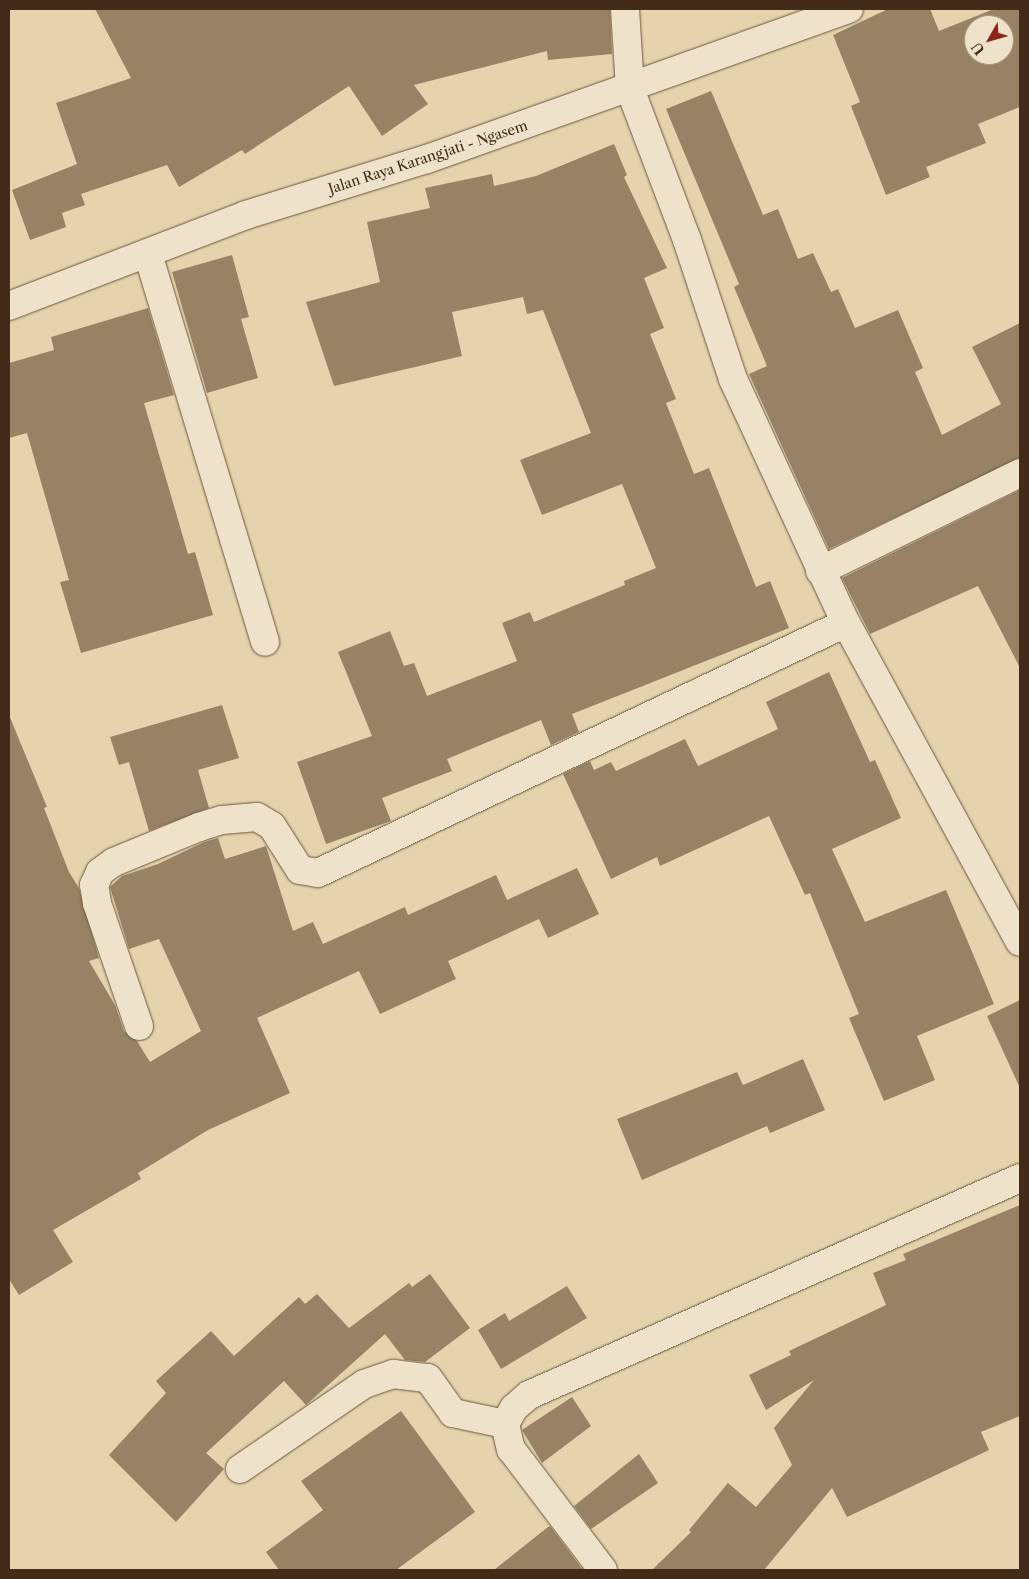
<!DOCTYPE html>
<style>
body{margin:0}
#map{position:relative;width:1029px;height:1579px;overflow:hidden;background:#e5d3ad;font-family:"Libre Caslon Text",serif}
div>[style]{position:absolute}
.building>*{inset:0;background:#978266}
.roads{filter:drop-shadow(0 0 1px #6c553e) drop-shadow(0 0 1px #6c553e)}
.street>*{height:28px;margin:-14px;padding:0 14px;transform-origin:14px;border-radius:14px;background:#eee2ca}
.secondary>*{height:28px;margin:-14px;padding:0 14px;transform-origin:14px;border-radius:14px;background:#eee2ca}
span{translate:-50% -50%;white-space:nowrap;text-align:center;line-height:1.15;-webkit-text-stroke:4px #eee2ca;paint-order:stroke}
.street-label{font-size:14px;color:#432b19}
.frame{position:absolute;inset:0;border:10px solid #432b19;pointer-events:none}
.north{position:absolute;left:964px;top:15px;width:50px;height:50px;box-sizing:border-box;background:#eee2ca;border:1px solid #aa9983;border-radius:50%;rotate:232deg;font-size:14px;font-weight:700;line-height:20px;text-align:center;color:#432b19}
.north::after{content:'';display:block;margin:auto;width:18px;height:22px;background:#8f2418;clip-path:polygon(50% 0,100% 100%,50% 72%,0 100%)}
</style>
<div id="map">
<div class="building">
<div style="clip-path:polygon(95px 9px,610px 9px,612px 54px,548px 60px,547px 51px,414px 85px,428px 104px,382px 136px,349px 86px,245px 154px,242px 150px,179px 187px,167px 165px,81px 194px,85px 205px,62px 213px,66px 227px,30px 240px,12px 190px,77px 164px,56px 103px,131px 78px)"></div>
<div style="clip-path:polygon(evenodd,888px 9px,930px 9px,939px 31px,994px 9px,1020px 9px,1020px 107px,978px 124px,986px 143px,926px 167px,930px 177px,886px 195px,851px 106px,860px 102px,833px 35px,888px 9px,974px 25px,1004px 25px,1004px 55px,974px 55px,974px 25px)"></div>
<div style="clip-path:polygon(711px 91px,763px 215px,778px 209px,798px 259px,813px 253px,831px 292px,838px 289px,855px 328px,898px 310px,923px 368px,915px 372px,942px 435px,1001px 404px,972px 347px,1020px 323px,1020px 458px,829px 549px,749px 374px,767px 366px,734px 287px,739px 284px,666px 109px)"></div>
<div style="clip-path:polygon(614px 144px,627px 175px,624px 177px,667px 268px,644px 278px,664px 328px,650px 334px,676px 399px,666px 403px,694px 474px,709px 468px,756px 587px,770px 581px,789px 628px,572px 714px,579px 732px,551px 745px,541px 720px,447px 759px,452px 771px,382px 798px,391px 821px,326px 844px,297px 762px,372px 736px,338px 652px,390px 631px,404px 666px,414px 663px,427px 696px,517px 661px,502px 623px,530px 612px,534px 622px,625px 585px,624px 581px,656px 568px,622px 484px,542px 515px,520px 460px,591px 433px,543px 310px,527px 314px,523px 297px,452px 312px,462px 356px,334px 386px,306px 302px,380px 282px,367px 222px,430px 208px,425px 188px,492px 174px,494px 186px,536px 176px)"></div>
<div style="clip-path:polygon(232px 255px,249px 317px,241px 319px,258px 378px,207px 393px,172px 272px)"></div>
<div style="clip-path:polygon(148px 308px,174px 395px,144px 403px,188px 554px,195px 552px,213px 615px,81px 653px,60px 582px,69px 580px,27px 433px,9px 438px,9px 363px,54px 350px,51px 337px)"></div>
<div style="clip-path:polygon(1020px 490px,1020px 668px,978px 586px,870px 634px,842px 578px)"></div>
<div style="clip-path:polygon(829px 672px,870px 762px,875px 760px,901px 818px,832px 849px,865px 922px,946px 890px,994px 1004px,917px 1036px,935px 1080px,884px 1101px,849px 1018px,859px 1014px,810px 893px,805px 895px,769px 816px,660px 866px,657px 857px,611px 879px,563px 774px,590px 761px,594px 770px,611px 762px,616px 771px,685px 739px,698px 766px,778px 729px,766px 702px)"></div>
<div style="clip-path:polygon(222px 705px,239px 758px,198px 770px,209px 808px,149px 831px,129px 762px,119px 765px,110px 737px)"></div>
<div style="clip-path:polygon(9px 715px,47px 807px,44px 808px,69px 872px,79px 888px,99px 958px,89px 961px,115px 1005px,124px 1031px,137px 1041px,150px 1062px,201px 1031px,159px 939px,129px 949px,110px 887px,122px 876px,158px 864px,204px 842px,218px 838px,225px 859px,266px 846px,293px 931px,313px 922px,323px 944px,405px 907px,408px 915px,496px 875px,507px 900px,577px 868px,599px 914px,548px 938px,539px 919px,448px 961px,456px 979px,380px 1014px,359px 971px,257px 1018px,290px 1093px,208px 1130px,138px 1173px,141px 1179px,53px 1230px,73px 1262px,19px 1295px,9px 1279px)"></div>
<div style="clip-path:polygon(1020px 1000px,1020px 1088px,987px 1016px)"></div>
<div style="clip-path:polygon(803px 1059px,825px 1110px,770px 1133px,767px 1126px,642px 1180px,617px 1119px,737px 1072px,743px 1085px)"></div>
<div style="clip-path:polygon(1020px 1205px,1020px 1416px,981px 1432px,989px 1450px,847px 1517px,832px 1488px,764px 1570px,652px 1570px,691px 1532px,689px 1530px,728px 1483px,756px 1507px,792px 1465px,774px 1428px,814px 1380px,766px 1410px,749px 1375px,791px 1355px,789px 1351px,886px 1305px,873px 1273px,906px 1260px,903px 1254px)"></div>
<div style="clip-path:polygon(430px 1274px,470px 1328px,425px 1362px,405px 1360px,385px 1334px,306px 1405px,284px 1381px,206px 1453px,224px 1469px,176px 1522px,109px 1455px,166px 1393px,156px 1381px,211px 1331px,234px 1356px,299px 1297px,305px 1304px,317px 1294px,349px 1328px,409px 1283px,412px 1287px)"></div>
<div style="clip-path:polygon(567px 1286px,587px 1318px,501px 1369px,478px 1330px,505px 1313px,509px 1321px)"></div>
<div style="clip-path:polygon(572px 1397px,591px 1426px,542px 1463px,522px 1430px)"></div>
<div style="clip-path:polygon(401px 1411px,475px 1512px,396px 1570px,279px 1570px,266px 1552px,323px 1510px,301px 1481px)"></div>
<div style="clip-path:polygon(639px 1454px,658px 1483px,591px 1529px,574px 1506px)"></div>
<div style="clip-path:polygon(550px 1526px,583px 1570px,494px 1570px,548px 1527px)"></div>
</div>
<div class="roads">
<div class="street">
<div style="left:625px;top:9px;width:80px;rotate:86.4deg"></div>
<div style="left:630px;top:89px;width:161px;rotate:69.3deg"></div>
<div style="left:687px;top:240px;width:146px;rotate:71.7deg"></div>
<div style="left:733px;top:379px;width:269px;rotate:65.2deg"></div>
<div style="left:846px;top:623px;width:363px;rotate:61.4deg"></div>
<div style="left:148px;top:254px;width:405px;rotate:73.2deg"></div>
<div style="left:820px;top:571px;width:223px;rotate:-26.1deg"></div>
<div style="left:139px;top:1026px;width:130px;rotate:-108.9deg"></div>
<div style="left:97px;top:903px;width:18px;rotate:-99deg"></div>
<div style="left:94px;top:885px;width:14px;rotate:-65deg"></div>
<div style="left:100px;top:872px;width:17px;rotate:-36deg"></div>
<div style="left:114px;top:862px;width:92px;rotate:-22.4deg"></div>
<div style="left:199px;top:827px;width:24px;rotate:-17deg"></div>
<div style="left:222px;top:820px;width:35px;rotate:-5deg"></div>
<div style="left:257px;top:817px;width:17px;rotate:31deg"></div>
<div style="left:272px;top:826px;width:52px;rotate:57.5deg"></div>
<div style="left:300px;top:870px;width:18px;rotate:9deg"></div>
<div style="left:318px;top:873px;width:584px;rotate:-25.34deg"></div>
<div style="left:505px;top:1424px;width:26px;rotate:77deg"></div>
<div style="left:511px;top:1449px;width:152px;rotate:52.8deg"></div>
<div style="left:240px;top:1469px;width:150px;rotate:-34.4deg"></div>
<div style="left:364px;top:1384px;width:31px;rotate:-19deg"></div>
<div style="left:393px;top:1374px;width:35px;rotate:7deg"></div>
<div style="left:428px;top:1378px;width:43px;rotate:54.5deg"></div>
<div style="left:453px;top:1413px;width:53px;rotate:11.9deg"></div>
<div style="left:505px;top:1424px;width:18px;rotate:-61deg"></div>
<div style="left:514px;top:1408px;width:20px;rotate:-41deg"></div>
<div style="left:529px;top:1395px;width:537px;rotate:-23.84deg"></div>
</div>
<div class="secondary">
<div style="left:9px;top:306px;width:254px;rotate:-21deg"></div>
<div style="left:246px;top:215px;width:189px;rotate:-17.2deg"></div>
<div style="left:427px;top:159px;width:448px;rotate:-19.6deg"></div>
</div>
</div>
<div class="street-label">
<span style="left:428px;top:157px;rotate:-18deg">Jalan Raya Karangjati - Ngasem</span>
</div>
<div class="frame"></div>
<div class="north">U</div>
</div>
